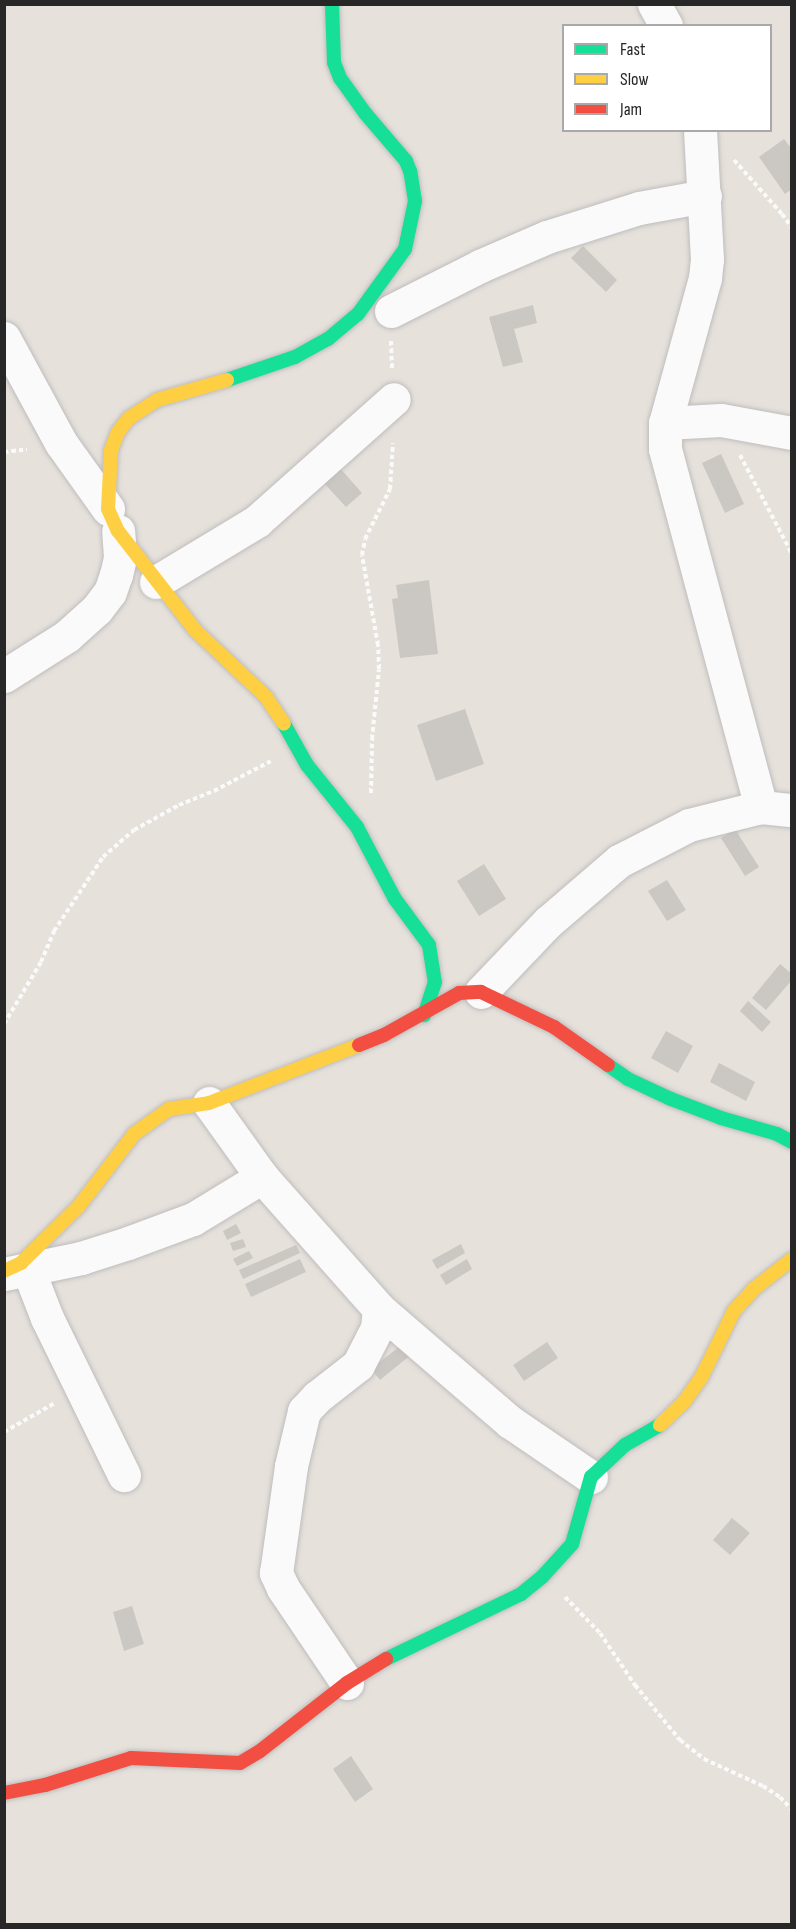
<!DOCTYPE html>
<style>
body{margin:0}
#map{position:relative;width:796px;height:1929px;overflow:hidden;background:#e6e1db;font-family:"Sofia Sans Condensed",sans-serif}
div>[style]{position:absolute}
.building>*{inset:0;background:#cbc7c3}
.path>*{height:4px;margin-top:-2px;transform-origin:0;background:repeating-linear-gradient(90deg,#fbfafa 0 4.5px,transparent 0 7.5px)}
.roads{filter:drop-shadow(0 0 2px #bfbdbd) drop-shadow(0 0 2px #bfbdbd)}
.street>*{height:33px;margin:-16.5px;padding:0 16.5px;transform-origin:16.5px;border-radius:16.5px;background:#fbfafa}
.fast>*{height:14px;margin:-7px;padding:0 7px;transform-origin:7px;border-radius:7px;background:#16e098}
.slow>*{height:14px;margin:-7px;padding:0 7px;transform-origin:7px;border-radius:7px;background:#ffcf43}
.jam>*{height:14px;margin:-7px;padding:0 7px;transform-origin:7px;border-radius:7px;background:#f24e42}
span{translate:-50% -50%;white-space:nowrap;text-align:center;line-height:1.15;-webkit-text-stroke:4.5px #fff;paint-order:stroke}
.frame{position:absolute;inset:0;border:6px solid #272727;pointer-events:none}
.legend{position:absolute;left:562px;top:24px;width:210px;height:108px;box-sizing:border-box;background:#fff;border:2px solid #a9a9a9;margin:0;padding:8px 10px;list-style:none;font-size:18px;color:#272727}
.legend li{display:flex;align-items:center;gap:12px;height:30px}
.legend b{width:30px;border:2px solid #a9a9a9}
</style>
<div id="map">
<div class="building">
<div style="clip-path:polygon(784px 139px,792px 149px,792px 189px,785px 194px,759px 157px)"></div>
<div style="clip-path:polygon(583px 246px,617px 280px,606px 292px,571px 258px)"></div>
<div style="clip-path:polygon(533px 305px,537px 323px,514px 329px,523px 362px,503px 367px,489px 317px)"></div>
<div style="clip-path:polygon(721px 454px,744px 504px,725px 513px,702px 463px)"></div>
<div style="clip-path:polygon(338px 466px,362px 493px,346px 507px,322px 481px)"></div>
<div style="clip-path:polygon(429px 580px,438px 654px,400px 658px,392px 599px,398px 598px,396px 585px)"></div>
<div style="clip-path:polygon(465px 709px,484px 764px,436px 781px,417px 725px)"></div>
<div style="clip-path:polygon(735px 829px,759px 867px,745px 876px,721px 838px)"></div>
<div style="clip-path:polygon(484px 864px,506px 899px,479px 916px,457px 881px)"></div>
<div style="clip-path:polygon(667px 880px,686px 910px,667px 921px,648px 891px)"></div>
<div style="clip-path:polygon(780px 964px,792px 974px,792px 980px,766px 1010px,752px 998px)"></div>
<div style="clip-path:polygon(748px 1001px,771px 1022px,762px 1032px,740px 1011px)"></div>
<div style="clip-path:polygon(666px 1031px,693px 1046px,678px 1073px,651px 1058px)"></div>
<div style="clip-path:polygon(719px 1063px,755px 1082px,746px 1101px,710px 1082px)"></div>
<div style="clip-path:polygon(236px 1224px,241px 1233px,227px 1240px,223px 1231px)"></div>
<div style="clip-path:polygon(243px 1239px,246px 1247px,233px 1251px,230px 1243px)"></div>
<div style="clip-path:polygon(461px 1244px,465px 1253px,437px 1269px,432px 1260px)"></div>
<div style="clip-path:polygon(296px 1245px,300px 1253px,243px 1279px,239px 1270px)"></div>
<div style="clip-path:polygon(249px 1251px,253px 1258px,237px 1266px,233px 1259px)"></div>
<div style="clip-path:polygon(300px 1259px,306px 1272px,251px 1297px,245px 1284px)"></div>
<div style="clip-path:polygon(467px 1259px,472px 1269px,446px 1285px,440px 1275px)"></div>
<div style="clip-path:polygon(547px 1342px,558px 1358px,524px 1381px,513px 1365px)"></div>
<div style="clip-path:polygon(404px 1343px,412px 1354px,380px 1380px,371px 1369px)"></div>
<div style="clip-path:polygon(732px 1518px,750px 1533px,730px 1555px,713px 1540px)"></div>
<div style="clip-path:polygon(132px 1606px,144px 1644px,124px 1651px,113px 1612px)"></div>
<div style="clip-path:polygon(351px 1756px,373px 1789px,355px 1802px,333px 1769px)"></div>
</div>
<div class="path">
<div style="left:734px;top:160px;width:72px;rotate:48.4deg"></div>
<div style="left:782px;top:214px;width:17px;rotate:54deg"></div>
<div style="left:391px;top:341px;width:29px;rotate:88deg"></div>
<div style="left:4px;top:452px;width:23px;rotate:-7deg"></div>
<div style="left:740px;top:455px;width:112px;rotate:62.3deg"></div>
<div style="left:371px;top:793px;width:54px;rotate:-88.9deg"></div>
<div style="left:372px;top:739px;width:70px;rotate:-84.3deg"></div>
<div style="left:379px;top:669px;width:24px;rotate:-92deg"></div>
<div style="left:378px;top:645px;width:91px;rotate:-100.1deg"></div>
<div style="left:362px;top:555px;width:16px;rotate:-79deg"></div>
<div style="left:365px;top:539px;width:56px;rotate:-63.4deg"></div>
<div style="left:390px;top:489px;width:46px;rotate:-86.3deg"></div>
<div style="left:4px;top:1024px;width:72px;rotate:-59.2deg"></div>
<div style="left:41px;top:962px;width:34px;rotate:-67deg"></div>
<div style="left:54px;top:931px;width:89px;rotate:-56.5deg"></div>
<div style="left:103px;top:857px;width:41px;rotate:-41.1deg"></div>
<div style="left:134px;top:830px;width:51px;rotate:-29.1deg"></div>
<div style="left:179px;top:805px;width:38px;rotate:-22deg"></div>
<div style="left:214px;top:791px;width:64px;rotate:-27.8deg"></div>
<div style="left:4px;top:1432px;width:59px;rotate:-29.6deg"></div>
<div style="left:565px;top:1597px;width:50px;rotate:45.8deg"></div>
<div style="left:600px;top:1633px;width:63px;rotate:56.1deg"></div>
<div style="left:635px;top:1685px;width:71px;rotate:50.7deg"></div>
<div style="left:680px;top:1740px;width:31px;rotate:38deg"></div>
<div style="left:704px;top:1759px;width:65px;rotate:24.6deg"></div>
<div style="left:763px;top:1786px;width:20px;rotate:33deg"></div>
<div style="left:780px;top:1797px;width:18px;rotate:47deg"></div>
</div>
<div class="roads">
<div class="street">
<div style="left:654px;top:4px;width:25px;rotate:61deg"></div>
<div style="left:700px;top:130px;width:129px;rotate:86.9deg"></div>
<div style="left:707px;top:259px;width:19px;rotate:96deg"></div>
<div style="left:705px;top:278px;width:150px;rotate:105.4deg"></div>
<div style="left:665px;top:423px;width:26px;rotate:90deg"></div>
<div style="left:665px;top:449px;width:371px;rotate:75deg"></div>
<div style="left:391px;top:311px;width:100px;rotate:-26.8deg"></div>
<div style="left:480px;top:266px;width:73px;rotate:-23.4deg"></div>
<div style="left:547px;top:237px;width:96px;rotate:-17.5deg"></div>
<div style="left:639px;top:208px;width:67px;rotate:-10.3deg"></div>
<div style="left:4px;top:338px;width:119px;rotate:61.5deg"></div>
<div style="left:61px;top:443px;width:81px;rotate:54.5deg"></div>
<div style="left:665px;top:423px;width:56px;rotate:-3.1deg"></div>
<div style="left:721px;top:420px;width:72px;rotate:10.4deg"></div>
<div style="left:156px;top:582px;width:118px;rotate:-31.1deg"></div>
<div style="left:257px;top:521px;width:183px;rotate:-41.7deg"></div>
<div style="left:4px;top:676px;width:75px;rotate:-32.4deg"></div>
<div style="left:67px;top:636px;width:40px;rotate:-42deg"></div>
<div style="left:97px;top:609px;width:21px;rotate:-53deg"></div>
<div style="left:110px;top:592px;width:18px;rotate:-71deg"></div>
<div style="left:116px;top:575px;width:18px;rotate:-77deg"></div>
<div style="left:120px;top:557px;width:26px;rotate:-94deg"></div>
<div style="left:481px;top:992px;width:97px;rotate:-46.3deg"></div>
<div style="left:548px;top:922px;width:94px;rotate:-40.7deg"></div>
<div style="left:619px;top:861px;width:79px;rotate:-27.2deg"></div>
<div style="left:689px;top:825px;width:74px;rotate:-14deg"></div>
<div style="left:761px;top:807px;width:31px;rotate:6deg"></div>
<div style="left:209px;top:1103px;width:91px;rotate:54.4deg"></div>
<div style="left:262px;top:1177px;width:176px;rotate:48.4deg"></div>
<div style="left:379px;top:1309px;width:173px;rotate:40.8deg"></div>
<div style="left:510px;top:1422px;width:98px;rotate:34.2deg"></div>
<div style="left:28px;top:1269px;width:53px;rotate:68.8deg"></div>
<div style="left:47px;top:1318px;width:175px;rotate:63.9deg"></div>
<div style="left:4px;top:1274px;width:79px;rotate:-11.7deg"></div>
<div style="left:81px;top:1258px;width:49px;rotate:-17.7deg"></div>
<div style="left:128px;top:1243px;width:69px;rotate:-20.3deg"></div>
<div style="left:193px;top:1219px;width:81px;rotate:-31.3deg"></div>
<div style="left:347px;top:1683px;width:115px;rotate:-124deg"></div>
<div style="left:283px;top:1588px;width:17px;rotate:-115deg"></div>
<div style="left:276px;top:1573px;width:108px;rotate:-82deg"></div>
<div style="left:291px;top:1466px;width:57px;rotate:-76.7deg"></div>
<div style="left:304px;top:1411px;width:19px;rotate:-47deg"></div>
<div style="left:317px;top:1397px;width:52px;rotate:-38deg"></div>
<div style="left:358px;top:1365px;width:42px;rotate:-62.8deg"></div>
<div style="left:377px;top:1328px;width:19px;rotate:-84deg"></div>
</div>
<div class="fast">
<div style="left:227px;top:380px;width:72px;rotate:-18.7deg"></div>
<div style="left:295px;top:357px;width:38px;rotate:-29deg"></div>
<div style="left:328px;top:339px;width:39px;rotate:-40deg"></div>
<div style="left:358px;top:314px;width:80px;rotate:-54.1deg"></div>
<div style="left:405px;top:249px;width:49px;rotate:-78.2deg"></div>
<div style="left:415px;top:201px;width:30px;rotate:-99deg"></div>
<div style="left:410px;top:171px;width:11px;rotate:-112deg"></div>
<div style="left:406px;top:161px;width:63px;rotate:-130.5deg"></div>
<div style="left:365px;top:113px;width:43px;rotate:-125.5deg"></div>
<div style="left:340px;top:78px;width:17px;rotate:-111deg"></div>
<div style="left:334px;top:62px;width:58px;rotate:-92deg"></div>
<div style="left:284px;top:724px;width:47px;rotate:60.7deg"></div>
<div style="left:307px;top:765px;width:80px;rotate:51.1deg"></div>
<div style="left:357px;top:827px;width:81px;rotate:62.2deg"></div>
<div style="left:395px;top:899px;width:57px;rotate:53.5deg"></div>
<div style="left:429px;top:945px;width:37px;rotate:81deg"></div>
<div style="left:435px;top:982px;width:35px;rotate:108deg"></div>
<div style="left:608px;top:1065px;width:24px;rotate:35deg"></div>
<div style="left:628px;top:1079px;width:47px;rotate:24.9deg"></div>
<div style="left:671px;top:1099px;width:53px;rotate:20.8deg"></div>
<div style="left:721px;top:1118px;width:58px;rotate:15.9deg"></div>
<div style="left:777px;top:1134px;width:17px;rotate:28deg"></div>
<div style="left:386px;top:1659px;width:150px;rotate:-25.7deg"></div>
<div style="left:521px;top:1594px;width:27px;rotate:-39deg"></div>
<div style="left:542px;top:1577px;width:45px;rotate:-47.7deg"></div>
<div style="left:572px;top:1544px;width:70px;rotate:-74.2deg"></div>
<div style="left:591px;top:1477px;width:47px;rotate:-43.3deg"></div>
<div style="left:625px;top:1445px;width:40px;rotate:-29.7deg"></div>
</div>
<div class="slow">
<div style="left:227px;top:380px;width:73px;rotate:164.1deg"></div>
<div style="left:157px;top:400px;width:33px;rotate:147deg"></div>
<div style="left:129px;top:418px;width:18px;rotate:128deg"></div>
<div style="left:118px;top:432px;width:19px;rotate:111deg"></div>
<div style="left:111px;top:450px;width:59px;rotate:92.9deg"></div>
<div style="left:108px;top:509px;width:24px;rotate:66deg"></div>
<div style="left:118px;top:531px;width:125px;rotate:52.1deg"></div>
<div style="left:195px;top:630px;width:98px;rotate:43.3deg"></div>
<div style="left:266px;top:697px;width:32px;rotate:56deg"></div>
<div style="left:4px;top:1271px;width:19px;rotate:-25deg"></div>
<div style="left:21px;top:1263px;width:81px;rotate:-44.5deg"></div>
<div style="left:79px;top:1206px;width:91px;rotate:-52.6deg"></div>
<div style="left:134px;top:1134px;width:43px;rotate:-35.5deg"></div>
<div style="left:169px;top:1109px;width:40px;rotate:-8.5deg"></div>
<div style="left:209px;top:1103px;width:161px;rotate:-21.1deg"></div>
<div style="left:660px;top:1425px;width:33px;rotate:-44deg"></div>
<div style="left:684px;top:1402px;width:29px;rotate:-55deg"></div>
<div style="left:701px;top:1378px;width:75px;rotate:-63.8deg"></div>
<div style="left:734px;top:1311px;width:31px;rotate:-48deg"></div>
<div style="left:755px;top:1288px;width:47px;rotate:-38.1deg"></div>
</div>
<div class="jam">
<div style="left:359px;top:1045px;width:27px;rotate:-22deg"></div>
<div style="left:384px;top:1035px;width:86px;rotate:-29.2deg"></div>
<div style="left:459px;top:993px;width:22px;rotate:-3deg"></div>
<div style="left:481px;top:992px;width:81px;rotate:25.6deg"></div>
<div style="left:554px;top:1027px;width:66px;rotate:35.1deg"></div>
<div style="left:4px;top:1793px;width:42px;rotate:-11deg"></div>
<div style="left:45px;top:1785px;width:90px;rotate:-17.4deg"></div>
<div style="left:131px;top:1758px;width:109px;rotate:2.6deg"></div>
<div style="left:240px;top:1763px;width:23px;rotate:-31deg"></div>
<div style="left:260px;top:1751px;width:110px;rotate:-38deg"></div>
<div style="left:347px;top:1683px;width:46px;rotate:-31.6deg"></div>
</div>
</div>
<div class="frame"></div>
<ul class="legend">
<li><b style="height:8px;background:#16e098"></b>Fast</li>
<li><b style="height:8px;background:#ffcf43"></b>Slow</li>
<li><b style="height:8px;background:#f24e42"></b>Jam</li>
</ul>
</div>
